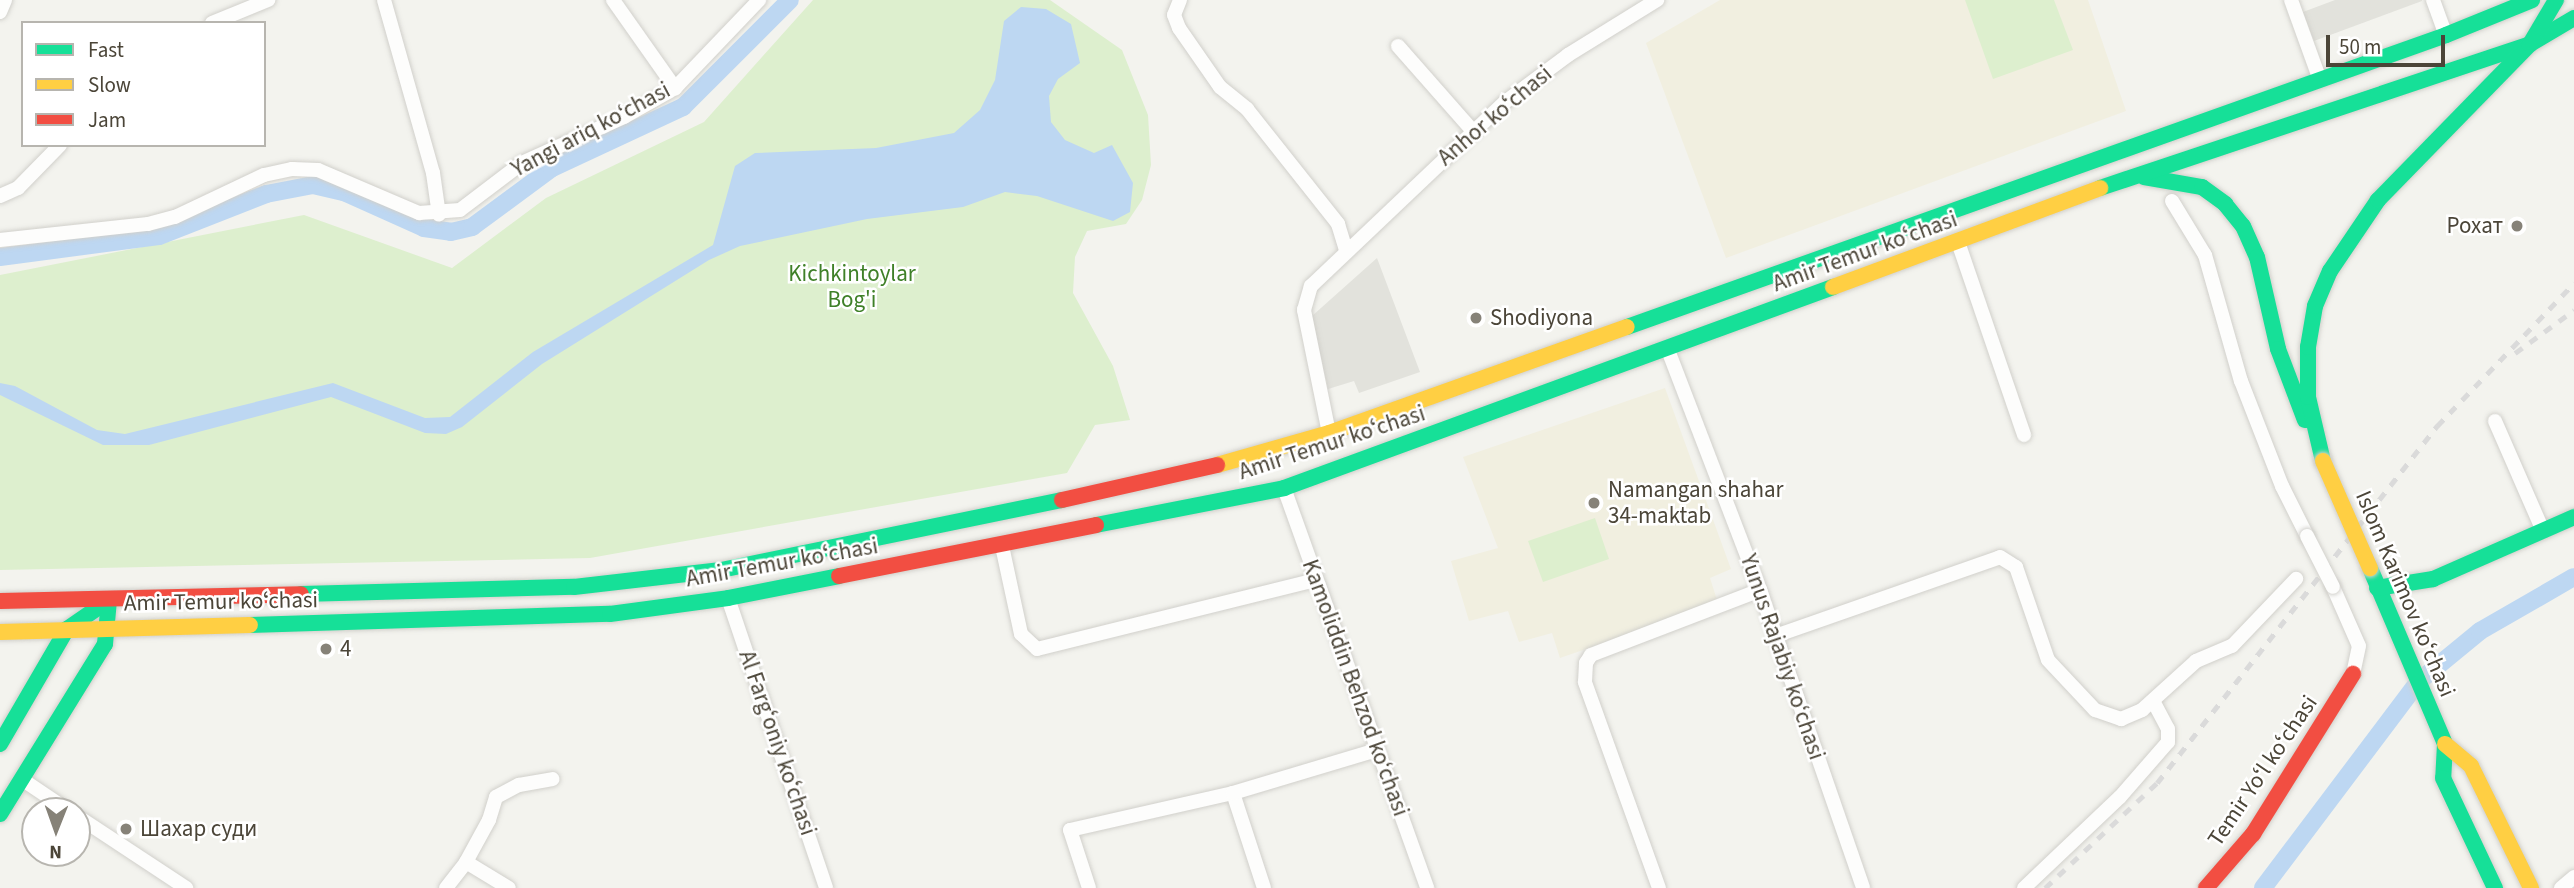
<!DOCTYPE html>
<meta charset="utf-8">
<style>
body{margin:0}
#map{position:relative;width:2574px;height:888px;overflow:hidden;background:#f3f3ee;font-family:"Source Sans 3",sans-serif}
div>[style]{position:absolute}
.education>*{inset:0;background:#f1efe0}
.green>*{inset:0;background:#ddefce}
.parking>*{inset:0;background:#e2e2dc}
.water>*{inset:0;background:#bdd7f2}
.canal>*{height:18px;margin:-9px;padding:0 9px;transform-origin:9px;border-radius:9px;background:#bdd7f2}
.roads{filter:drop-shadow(0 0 2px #d1d0cb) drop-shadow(0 0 2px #d1d0cb)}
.street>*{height:14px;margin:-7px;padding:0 7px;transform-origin:7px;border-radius:7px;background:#fdfdfc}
.fast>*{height:16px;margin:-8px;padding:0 8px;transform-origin:8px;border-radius:8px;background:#16e098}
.slow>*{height:16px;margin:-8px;padding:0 8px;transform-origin:8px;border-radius:8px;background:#ffcf43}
.jam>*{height:16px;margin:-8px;padding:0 8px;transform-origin:8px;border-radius:8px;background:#f24e42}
.rail>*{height:4.5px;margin-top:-2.25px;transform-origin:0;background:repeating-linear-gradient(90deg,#dadada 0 9px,transparent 0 18px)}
.bridges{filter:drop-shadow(0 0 2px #d1d0cb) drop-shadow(0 0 2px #d1d0cb)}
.street-bridge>*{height:14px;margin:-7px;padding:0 7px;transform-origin:7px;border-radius:7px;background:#fdfdfc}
.slow-bridge>*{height:16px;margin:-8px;padding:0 8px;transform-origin:8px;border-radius:8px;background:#ffcf43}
.dots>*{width:19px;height:19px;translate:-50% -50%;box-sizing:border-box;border:4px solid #fff;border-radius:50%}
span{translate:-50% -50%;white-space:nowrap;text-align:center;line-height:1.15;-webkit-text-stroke:5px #fff;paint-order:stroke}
.street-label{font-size:23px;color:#4b4538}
.poi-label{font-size:23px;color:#4b4538}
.right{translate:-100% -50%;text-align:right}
.left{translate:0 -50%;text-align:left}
.park-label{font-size:23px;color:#3f8028}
.legend{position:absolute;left:21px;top:21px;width:245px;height:126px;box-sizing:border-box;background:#fff;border:2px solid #b7b5af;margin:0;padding:9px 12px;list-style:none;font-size:21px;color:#4b4538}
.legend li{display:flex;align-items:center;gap:14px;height:35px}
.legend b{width:35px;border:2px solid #b7b5af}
.north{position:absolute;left:21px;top:797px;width:70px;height:70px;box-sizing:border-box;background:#fff;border:2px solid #b7b5af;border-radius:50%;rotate:181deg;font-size:19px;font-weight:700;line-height:28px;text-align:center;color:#4b4538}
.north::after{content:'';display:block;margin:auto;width:24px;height:32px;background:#868278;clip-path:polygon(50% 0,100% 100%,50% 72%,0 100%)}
.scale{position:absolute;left:2326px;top:35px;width:119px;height:32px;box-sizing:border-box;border:4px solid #4b4538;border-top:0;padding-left:9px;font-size:21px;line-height:24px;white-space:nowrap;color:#4b4538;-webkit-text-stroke:5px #fff;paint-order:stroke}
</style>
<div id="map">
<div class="education">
<div style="clip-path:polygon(1720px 0,2088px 0,2126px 111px,1726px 258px,1646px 43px)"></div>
<div style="clip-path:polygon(1665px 388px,1731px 569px,1710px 578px,1718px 603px,1560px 658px,1552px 633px,1519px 642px,1508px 611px,1469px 621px,1451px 561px,1498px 548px,1463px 457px)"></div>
</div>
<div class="green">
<div style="clip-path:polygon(813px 0,1050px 0,1122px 50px,1148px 115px,1151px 165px,1142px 200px,1126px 224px,1087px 231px,1075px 257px,1073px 293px,1113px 366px,1130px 420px,1095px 425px,1067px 473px,590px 558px,0 570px,0 275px,304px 215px,452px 268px,546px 198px,704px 122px)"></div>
<div style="clip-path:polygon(1965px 0,2054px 0,2073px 50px,1993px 79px)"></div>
<div style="clip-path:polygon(1595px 518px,1609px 559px,1543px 582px,1528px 541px)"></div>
</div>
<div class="parking">
<div style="clip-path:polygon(2335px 0,2422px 0,2422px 1px,2314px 41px,2303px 12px)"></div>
<div style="clip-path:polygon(1377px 258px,1420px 372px,1359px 393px,1354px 381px,1328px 389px,1312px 316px)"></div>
</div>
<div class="water">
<div style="clip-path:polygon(1021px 7px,1046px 9px,1071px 24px,1080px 63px,1058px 79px,1049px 96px,1051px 122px,1065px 140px,1094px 153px,1112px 145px,1133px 183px,1130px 212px,1113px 221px,1037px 196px,1005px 192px,963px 207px,867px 219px,740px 246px,709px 260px,542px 364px,462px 427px,446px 434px,425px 433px,331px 397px,149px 445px,103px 445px,0 395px,0 383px,15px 386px,97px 430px,125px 434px,333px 383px,425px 418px,450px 417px,533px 352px,713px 245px,735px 166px,755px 153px,876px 148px,954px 133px,980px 110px,995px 80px,1004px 21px)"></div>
</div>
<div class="canal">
<div style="left:0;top:257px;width:160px;rotate:-7.5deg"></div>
<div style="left:159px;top:236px;width:115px;rotate:-21.4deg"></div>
<div style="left:266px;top:194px;width:48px;rotate:-10.8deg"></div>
<div style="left:313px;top:185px;width:32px;rotate:13deg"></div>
<div style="left:344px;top:192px;width:88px;rotate:24.2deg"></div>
<div style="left:424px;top:228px;width:27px;rotate:8deg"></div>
<div style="left:451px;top:232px;width:22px;rotate:-13deg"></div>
<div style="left:472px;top:227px;width:99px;rotate:-36.4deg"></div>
<div style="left:552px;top:168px;width:145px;rotate:-25deg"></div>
<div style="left:683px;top:107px;width:151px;rotate:-45deg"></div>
<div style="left:2263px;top:888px;width:258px;rotate:-53deg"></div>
<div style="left:2418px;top:682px;width:80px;rotate:-39.4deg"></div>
<div style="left:2480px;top:631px;width:108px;rotate:-29.9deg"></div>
</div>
<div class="roads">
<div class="street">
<div style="left:384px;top:0;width:180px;rotate:74.2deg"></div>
<div style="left:433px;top:173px;width:42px;rotate:81.9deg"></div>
<div style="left:613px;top:0;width:108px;rotate:54.8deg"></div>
<div style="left:1180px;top:0;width:16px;rotate:112deg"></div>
<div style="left:1174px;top:15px;width:14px;rotate:69deg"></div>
<div style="left:1179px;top:28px;width:72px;rotate:55.2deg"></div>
<div style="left:1220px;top:87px;width:35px;rotate:39deg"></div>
<div style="left:1247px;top:109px;width:147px;rotate:51.6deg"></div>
<div style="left:1338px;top:224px;width:28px;rotate:73deg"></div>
<div style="left:2291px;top:0;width:85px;rotate:70.1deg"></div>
<div style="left:2433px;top:0;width:37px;rotate:70deg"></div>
<div style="left:0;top:12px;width:13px;rotate:-67deg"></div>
<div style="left:212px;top:23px;width:61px;rotate:-22.3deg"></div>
<div style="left:1398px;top:46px;width:113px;rotate:48.6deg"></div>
<div style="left:0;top:196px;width:20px;rotate:-24deg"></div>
<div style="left:18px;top:188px;width:60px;rotate:-45.7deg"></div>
<div style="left:2172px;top:201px;width:63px;rotate:58.6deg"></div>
<div style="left:2205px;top:255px;width:131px;rotate:74.1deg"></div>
<div style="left:2241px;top:381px;width:113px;rotate:68.7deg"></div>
<div style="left:2282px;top:486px;width:56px;rotate:63.4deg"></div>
<div style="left:0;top:240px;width:149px;rotate:-6.2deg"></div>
<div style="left:148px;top:224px;width:28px;rotate:-15deg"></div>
<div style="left:175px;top:217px;width:98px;rotate:-25.3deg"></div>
<div style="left:264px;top:175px;width:29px;rotate:-12deg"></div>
<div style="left:292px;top:169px;width:26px;rotate:2deg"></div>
<div style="left:318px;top:170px;width:110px;rotate:23.1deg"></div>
<div style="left:419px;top:213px;width:41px;rotate:-4.2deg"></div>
<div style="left:460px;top:210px;width:78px;rotate:-37.2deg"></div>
<div style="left:522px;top:163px;width:112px;rotate:-24.3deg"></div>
<div style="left:624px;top:117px;width:59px;rotate:-29.6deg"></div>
<div style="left:675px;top:88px;width:122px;rotate:-46.3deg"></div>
<div style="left:1958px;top:242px;width:204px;rotate:71.1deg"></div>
<div style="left:1668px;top:350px;width:257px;rotate:69deg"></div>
<div style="left:1760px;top:590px;width:315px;rotate:70.9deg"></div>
<div style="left:2495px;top:421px;width:120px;rotate:66.4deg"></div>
<div style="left:1329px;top:433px;width:126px;rotate:-101.5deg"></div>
<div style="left:1304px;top:310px;width:25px;rotate:-74deg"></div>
<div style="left:1311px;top:286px;width:267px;rotate:-43.5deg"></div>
<div style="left:1505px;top:102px;width:79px;rotate:-36.7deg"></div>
<div style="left:1568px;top:55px;width:105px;rotate:-31.7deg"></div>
<div style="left:1284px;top:488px;width:425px;rotate:70.3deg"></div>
<div style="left:1002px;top:546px;width:90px;rotate:77.8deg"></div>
<div style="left:1021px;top:634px;width:22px;rotate:43deg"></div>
<div style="left:1037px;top:649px;width:287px;rotate:-13.9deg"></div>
<div style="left:2333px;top:587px;width:64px;rotate:66.2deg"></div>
<div style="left:2359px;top:646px;width:29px;rotate:102deg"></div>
<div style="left:728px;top:598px;width:306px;rotate:71.3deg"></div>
<div style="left:1775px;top:636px;width:238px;rotate:-19.3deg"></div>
<div style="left:2000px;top:557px;width:19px;rotate:32deg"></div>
<div style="left:2016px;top:567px;width:98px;rotate:71deg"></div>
<div style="left:2048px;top:660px;width:69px;rotate:46.8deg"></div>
<div style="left:2095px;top:710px;width:28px;rotate:19deg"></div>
<div style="left:2121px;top:719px;width:23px;rotate:-23deg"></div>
<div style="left:2142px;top:710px;width:73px;rotate:-42.2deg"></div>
<div style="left:2196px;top:661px;width:39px;rotate:-23deg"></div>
<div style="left:2232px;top:646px;width:93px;rotate:-46.3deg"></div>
<div style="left:23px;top:780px;width:55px;rotate:34deg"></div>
<div style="left:77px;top:816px;width:131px;rotate:33.4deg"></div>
<div style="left:466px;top:862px;width:48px;rotate:-61.3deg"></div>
<div style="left:489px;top:820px;width:24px;rotate:-73deg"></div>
<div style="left:496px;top:797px;width:26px;rotate:-28deg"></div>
<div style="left:519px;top:785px;width:34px;rotate:-10deg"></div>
<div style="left:446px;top:888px;width:33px;rotate:-52deg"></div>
<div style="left:466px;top:862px;width:50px;rotate:31.2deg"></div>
<div style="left:1089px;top:888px;width:61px;rotate:-108.1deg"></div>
<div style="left:1070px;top:830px;width:167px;rotate:-12.8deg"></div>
<div style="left:1264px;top:888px;width:100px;rotate:-108.1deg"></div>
<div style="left:1233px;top:793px;width:149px;rotate:-16.7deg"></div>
<div style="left:1659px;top:888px;width:219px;rotate:-109.8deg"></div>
<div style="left:1585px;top:682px;width:19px;rotate:-87deg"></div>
<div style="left:1586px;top:663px;width:9px;rotate:-58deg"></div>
<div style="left:1591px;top:655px;width:181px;rotate:-21deg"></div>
<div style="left:2024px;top:888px;width:132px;rotate:-43.5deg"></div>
<div style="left:2120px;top:797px;width:73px;rotate:-48.9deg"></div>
<div style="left:2168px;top:742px;width:13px;rotate:-90deg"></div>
<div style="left:2168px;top:729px;width:32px;rotate:-118deg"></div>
<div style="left:2561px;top:888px;width:17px;rotate:-40deg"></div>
</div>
<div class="fast">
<div style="left:2144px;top:177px;width:59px;rotate:9.8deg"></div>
<div style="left:2202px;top:187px;width:29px;rotate:36deg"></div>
<div style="left:2225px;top:204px;width:28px;rotate:51deg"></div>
<div style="left:2243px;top:226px;width:34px;rotate:66deg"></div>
<div style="left:2257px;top:257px;width:94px;rotate:77.1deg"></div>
<div style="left:2278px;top:349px;width:76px;rotate:69.2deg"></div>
<div style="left:2100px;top:188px;width:453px;rotate:-18.5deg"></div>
<div style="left:2530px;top:44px;width:51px;rotate:-30.6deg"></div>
<div style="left:1627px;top:327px;width:869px;rotate:-19.62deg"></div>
<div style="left:2446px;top:35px;width:93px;rotate:-22.1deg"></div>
<div style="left:2323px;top:461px;width:66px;rotate:-103.2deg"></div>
<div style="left:2308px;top:397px;width:50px;rotate:-90deg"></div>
<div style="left:2308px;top:347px;width:42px;rotate:-80.3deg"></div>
<div style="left:2315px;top:306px;width:38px;rotate:-67deg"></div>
<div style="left:2330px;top:271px;width:86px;rotate:-55.9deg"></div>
<div style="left:2378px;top:200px;width:218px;rotate:-45.7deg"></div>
<div style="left:2530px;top:44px;width:51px;rotate:-59.4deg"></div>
<div style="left:1096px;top:525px;width:192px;rotate:-11.1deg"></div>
<div style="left:1284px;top:488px;width:585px;rotate:-20.11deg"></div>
<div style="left:2370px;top:568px;width:191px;rotate:66.9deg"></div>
<div style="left:2445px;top:744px;width:34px;rotate:93deg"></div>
<div style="left:2443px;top:778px;width:122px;rotate:64.7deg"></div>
<div style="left:2377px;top:588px;width:57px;rotate:-9.1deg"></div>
<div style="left:2433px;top:579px;width:154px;rotate:-23.7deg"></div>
<div style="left:301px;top:594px;width:273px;rotate:-1.5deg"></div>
<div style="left:574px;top:587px;width:148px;rotate:-6.6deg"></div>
<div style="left:721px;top:570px;width:348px;rotate:-11.6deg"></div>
<div style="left:250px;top:625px;width:360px;rotate:-1.8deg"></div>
<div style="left:610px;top:614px;width:119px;rotate:-7.7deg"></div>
<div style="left:728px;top:598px;width:113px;rotate:-11.2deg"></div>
<div style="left:0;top:744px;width:133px;rotate:-59.8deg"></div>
<div style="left:67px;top:629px;width:51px;rotate:-34.6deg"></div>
<div style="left:0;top:814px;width:200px;rotate:-58.3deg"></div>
<div style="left:105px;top:644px;width:44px;rotate:-84.8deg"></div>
</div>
<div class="slow">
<div style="left:1833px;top:287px;width:285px;rotate:-20.3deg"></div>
<div style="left:1217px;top:465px;width:116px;rotate:-15.9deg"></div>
<div style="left:1329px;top:433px;width:316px;rotate:-19.6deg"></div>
<div style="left:0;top:632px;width:250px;rotate:-1.6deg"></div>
<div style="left:2445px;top:744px;width:34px;rotate:40deg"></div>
<div style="left:2471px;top:766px;width:136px;rotate:63.8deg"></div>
</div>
<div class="jam">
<div style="left:1062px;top:500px;width:159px;rotate:-12.7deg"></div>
<div style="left:839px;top:576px;width:262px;rotate:-11.2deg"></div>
<div style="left:0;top:601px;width:301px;rotate:-1.3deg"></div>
<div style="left:2206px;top:888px;width:72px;rotate:-49deg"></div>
<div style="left:2253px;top:834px;width:189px;rotate:-58deg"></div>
</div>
</div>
<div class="rail">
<div style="left:2515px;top:353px;width:73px;rotate:-36.1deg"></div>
<div style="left:2045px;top:888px;width:154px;rotate:-43.2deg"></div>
<div style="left:2157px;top:783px;width:454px;rotate:-51.9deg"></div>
<div style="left:2437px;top:426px;width:198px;rotate:-46.2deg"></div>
</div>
<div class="bridges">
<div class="street-bridge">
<div style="left:2307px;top:536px;width:57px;rotate:63deg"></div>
</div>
<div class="slow-bridge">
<div style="left:2323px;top:461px;width:117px;rotate:66.3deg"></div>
</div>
</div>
<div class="dots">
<div style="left:2517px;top:226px;background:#868278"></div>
<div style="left:1476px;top:318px;background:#868278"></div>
<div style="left:1594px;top:503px;background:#868278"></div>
<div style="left:326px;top:649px;background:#868278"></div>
<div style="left:126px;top:829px;background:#868278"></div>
</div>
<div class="street-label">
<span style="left:1495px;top:116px;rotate:-40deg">Anhor koʻchasi</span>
<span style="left:591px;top:130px;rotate:-28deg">Yangi ariq ko‘chasi</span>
<span style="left:1865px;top:252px;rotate:-20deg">Amir Temur koʻchasi</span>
<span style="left:1332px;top:443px;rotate:-18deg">Amir Temur koʻchasi</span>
<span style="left:782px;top:563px;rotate:-10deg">Amir Temur koʻchasi</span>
<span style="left:2405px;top:594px;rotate:67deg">Islom Karimov koʻchasi</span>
<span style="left:221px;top:602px;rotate:-1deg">Amir Temur koʻchasi</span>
<span style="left:1782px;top:657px;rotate:71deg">Yunus Rajabiy ko‘chasi</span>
<span style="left:1355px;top:688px;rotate:70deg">Kamoliddin Behzod ko‘chasi</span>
<span style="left:777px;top:743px;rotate:71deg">Al Fargʻoniy koʻchasi</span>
<span style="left:2263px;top:771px;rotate:-56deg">Temir Yoʻl koʻchasi</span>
</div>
<div class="poi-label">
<span class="right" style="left:2503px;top:226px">Рохат</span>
<span class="left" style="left:1490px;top:318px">Shodiyona</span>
<span class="left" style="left:1608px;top:503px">Namangan shahar<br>34-maktab</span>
<span class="left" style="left:340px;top:649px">4</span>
<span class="left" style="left:140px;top:829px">Шахар суди</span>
</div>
<div class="park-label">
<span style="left:852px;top:287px">Kichkintoylar<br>Bog'i</span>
</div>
<ul class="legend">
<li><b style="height:9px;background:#16e098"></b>Fast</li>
<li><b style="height:9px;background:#ffcf43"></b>Slow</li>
<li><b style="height:9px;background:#f24e42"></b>Jam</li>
</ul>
<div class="north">N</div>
<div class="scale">50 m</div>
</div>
